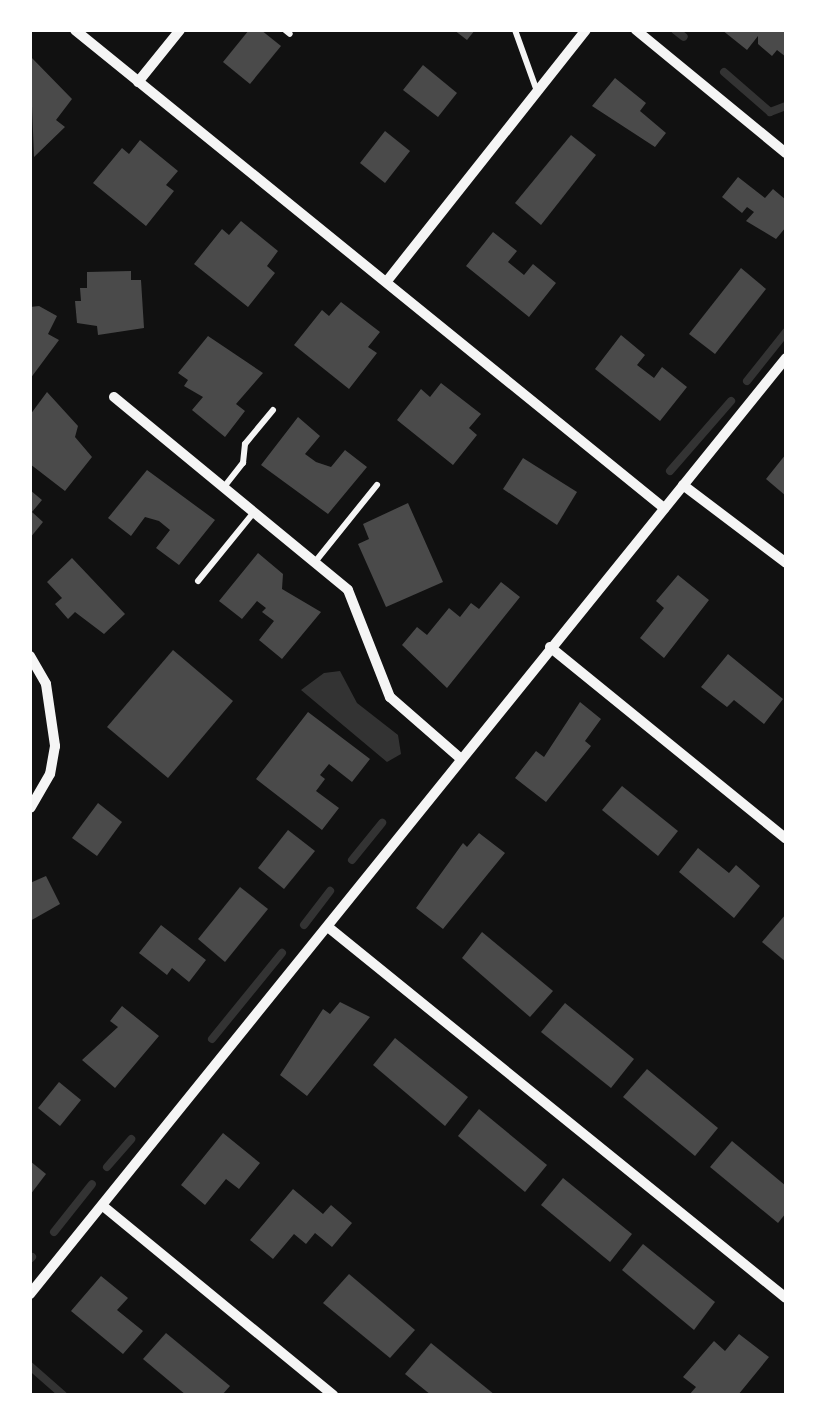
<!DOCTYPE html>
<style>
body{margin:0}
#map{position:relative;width:816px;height:1425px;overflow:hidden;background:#111;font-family:Inter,sans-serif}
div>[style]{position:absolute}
.water>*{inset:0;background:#333}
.stream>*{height:8px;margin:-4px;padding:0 4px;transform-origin:4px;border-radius:4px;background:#333}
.building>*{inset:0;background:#4a4a4a}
.service>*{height:6px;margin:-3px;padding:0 3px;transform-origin:3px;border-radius:3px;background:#f5f5f5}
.minor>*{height:10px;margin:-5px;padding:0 5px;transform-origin:5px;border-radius:5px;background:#f5f5f5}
span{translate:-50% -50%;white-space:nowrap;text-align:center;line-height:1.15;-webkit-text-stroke:10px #fff;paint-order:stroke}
.frame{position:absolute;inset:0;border:32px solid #fff;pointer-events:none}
</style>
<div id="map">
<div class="water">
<div style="clip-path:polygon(340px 671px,357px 703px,398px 735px,401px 754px,387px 762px,301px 690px,324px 673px)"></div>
</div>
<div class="stream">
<div style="left:675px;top:30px;width:11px;rotate:38deg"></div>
<div style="left:724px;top:72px;width:61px;rotate:41deg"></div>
<div style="left:770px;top:112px;width:17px;rotate:-21deg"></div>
<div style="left:747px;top:381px;width:63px;rotate:-51.5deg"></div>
<div style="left:670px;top:471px;width:93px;rotate:-48.9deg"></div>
<div style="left:352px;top:860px;width:48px;rotate:-51deg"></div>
<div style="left:304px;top:925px;width:43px;rotate:-52.6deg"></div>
<div style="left:212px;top:1039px;width:111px;rotate:-50.9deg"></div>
<div style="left:107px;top:1167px;width:37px;rotate:-49deg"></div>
<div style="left:54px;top:1232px;width:61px;rotate:-51.6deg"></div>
<div style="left:30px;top:1259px;width:3px;rotate:-45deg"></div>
<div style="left:30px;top:1366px;width:44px;rotate:41.3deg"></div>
</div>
<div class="building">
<div style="clip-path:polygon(249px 30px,261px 30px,281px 46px,250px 84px,223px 62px)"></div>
<div style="clip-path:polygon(454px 30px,475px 30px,467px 40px)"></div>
<div style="clip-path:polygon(722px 30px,786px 30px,786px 57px,777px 50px,772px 56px,758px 44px,758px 36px,747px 50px)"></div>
<div style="clip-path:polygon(30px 56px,72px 99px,56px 120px,65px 127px,34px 157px)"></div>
<div style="clip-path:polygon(423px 65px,457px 93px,438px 117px,403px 90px)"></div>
<div style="clip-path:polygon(615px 78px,646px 103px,640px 111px,666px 133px,655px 147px,592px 106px)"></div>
<div style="clip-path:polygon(385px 131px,410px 151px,385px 183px,360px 163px)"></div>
<div style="clip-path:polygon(571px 135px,596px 155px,541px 225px,515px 203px)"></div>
<div style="clip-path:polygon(140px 140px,178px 171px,166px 185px,174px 191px,146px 226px,93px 183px,122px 148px,129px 154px)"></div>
<div style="clip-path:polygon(738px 177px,765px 198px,773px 189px,786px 200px,786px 227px,776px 239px,746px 221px,754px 212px,747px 207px,742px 213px,722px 197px)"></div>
<div style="clip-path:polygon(241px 221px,278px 251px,267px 266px,275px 273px,248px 307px,194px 264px,222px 229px,229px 235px)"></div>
<div style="clip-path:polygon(493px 232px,517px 251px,508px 262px,524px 275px,533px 264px,556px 283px,529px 317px,466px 266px)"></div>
<div style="clip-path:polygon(741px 268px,766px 289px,715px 354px,689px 334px)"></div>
<div style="clip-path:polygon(131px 271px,131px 280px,141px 280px,144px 328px,98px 335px,97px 326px,77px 323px,75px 301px,81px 301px,80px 288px,87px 288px,87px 272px)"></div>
<div style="clip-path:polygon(341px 302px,380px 332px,368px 347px,377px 353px,349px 389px,294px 345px,322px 310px,329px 316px)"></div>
<div style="clip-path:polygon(39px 306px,57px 316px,48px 334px,59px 340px,30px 379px,30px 307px)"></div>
<div style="clip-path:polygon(621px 335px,645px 355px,637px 365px,654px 378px,662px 367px,687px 387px,660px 421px,595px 369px)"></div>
<div style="clip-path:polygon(208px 336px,263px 373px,236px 404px,245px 411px,225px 437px,192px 410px,203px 397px,184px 386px,188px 380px,178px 373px)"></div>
<div style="clip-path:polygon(441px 383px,481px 414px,469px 428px,477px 435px,453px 465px,397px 420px,421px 389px,430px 397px)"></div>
<div style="clip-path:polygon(47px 392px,78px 426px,75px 437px,92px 457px,65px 491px,30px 464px,30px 415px)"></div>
<div style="clip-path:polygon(298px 417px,320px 436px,305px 454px,316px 462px,331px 467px,345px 450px,367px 467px,328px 514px,261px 465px)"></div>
<div style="clip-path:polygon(786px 454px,786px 496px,766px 479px)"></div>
<div style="clip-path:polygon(523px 458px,577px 492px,557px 525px,503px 489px)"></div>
<div style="clip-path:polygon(147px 470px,215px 520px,179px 565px,156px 548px,170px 530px,159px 521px,145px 517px,131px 536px,108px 518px)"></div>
<div style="clip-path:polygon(30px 490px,42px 500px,32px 512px,43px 522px,30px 538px)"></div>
<div style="clip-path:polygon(408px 503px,443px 582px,386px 607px,358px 544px,369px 539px,363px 524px)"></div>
<div style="clip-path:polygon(258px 553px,283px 574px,282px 589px,321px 612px,282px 659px,259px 640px,274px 621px,262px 612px,266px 608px,257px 601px,242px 619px,219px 601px)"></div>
<div style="clip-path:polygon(72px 558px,125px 614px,104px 634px,75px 612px,68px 619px,55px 604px,62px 598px,47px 582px)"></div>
<div style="clip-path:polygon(678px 575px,709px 600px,664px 658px,640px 638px,664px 608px,656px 601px)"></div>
<div style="clip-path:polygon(501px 582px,520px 597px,447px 688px,402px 645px,417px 627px,427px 635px,449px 608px,460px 617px,471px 603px,479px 609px)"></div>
<div style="clip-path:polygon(173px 650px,233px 701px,168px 778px,107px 727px)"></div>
<div style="clip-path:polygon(728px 654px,783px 699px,764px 724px,734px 700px,727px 707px,701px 687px)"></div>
<div style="clip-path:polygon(580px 702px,601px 719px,585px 741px,591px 746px,546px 802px,515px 778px,536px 751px,544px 757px)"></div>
<div style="clip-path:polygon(308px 712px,370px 759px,352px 782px,329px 764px,320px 775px,325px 779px,316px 791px,339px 808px,322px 830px,256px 779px)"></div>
<div style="clip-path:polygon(622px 786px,678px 831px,658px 856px,602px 810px)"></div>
<div style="clip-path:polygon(98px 803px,122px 822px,97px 856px,72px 838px)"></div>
<div style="clip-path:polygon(288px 830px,315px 851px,284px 889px,258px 868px)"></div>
<div style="clip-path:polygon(479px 833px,505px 853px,443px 929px,416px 908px,463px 843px,467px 847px)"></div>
<div style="clip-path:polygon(698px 848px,729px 873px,736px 865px,760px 886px,734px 918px,679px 872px)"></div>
<div style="clip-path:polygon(46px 876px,60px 904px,30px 921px,30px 883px)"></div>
<div style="clip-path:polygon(240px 887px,268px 909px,225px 962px,198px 939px)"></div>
<div style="clip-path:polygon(786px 914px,786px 962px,762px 942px)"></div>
<div style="clip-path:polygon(161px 925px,206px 960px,189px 982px,172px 968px,167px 975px,139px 953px)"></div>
<div style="clip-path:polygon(482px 932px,553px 991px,530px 1017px,462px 958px)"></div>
<div style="clip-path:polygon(340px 1002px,370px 1017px,307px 1096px,280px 1075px,323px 1009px,330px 1014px)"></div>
<div style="clip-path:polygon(565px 1003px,634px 1059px,611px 1088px,541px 1032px)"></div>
<div style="clip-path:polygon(122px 1006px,159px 1036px,115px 1088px,82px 1060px,118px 1027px,110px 1021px)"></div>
<div style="clip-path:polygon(395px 1038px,468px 1097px,445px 1126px,373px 1065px)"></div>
<div style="clip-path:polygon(647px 1069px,718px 1128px,695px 1156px,623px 1097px)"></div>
<div style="clip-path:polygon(59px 1082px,81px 1100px,60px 1126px,38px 1108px)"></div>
<div style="clip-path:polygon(479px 1109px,547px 1165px,525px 1192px,458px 1136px)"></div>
<div style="clip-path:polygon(223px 1133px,260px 1163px,239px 1189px,226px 1179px,205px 1205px,181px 1185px)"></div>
<div style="clip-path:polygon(732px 1141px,786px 1186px,786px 1213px,778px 1223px,710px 1167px)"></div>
<div style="clip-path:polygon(30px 1161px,46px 1174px,30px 1195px)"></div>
<div style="clip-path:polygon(563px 1178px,632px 1234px,610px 1262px,541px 1205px)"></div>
<div style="clip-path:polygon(293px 1189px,323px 1214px,331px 1205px,352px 1223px,332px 1247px,315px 1233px,306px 1244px,294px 1234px,273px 1259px,250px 1240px)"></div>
<div style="clip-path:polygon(643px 1244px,715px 1302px,694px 1330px,622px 1270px)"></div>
<div style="clip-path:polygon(349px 1274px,415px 1330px,390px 1358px,323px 1303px)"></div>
<div style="clip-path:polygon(101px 1276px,128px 1298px,117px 1310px,143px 1331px,123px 1354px,71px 1311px)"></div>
<div style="clip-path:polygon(166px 1333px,230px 1386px,222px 1395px,186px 1395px,143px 1359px)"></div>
<div style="clip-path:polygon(739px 1334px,769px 1357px,738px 1395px,689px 1395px,696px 1387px,683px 1377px,714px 1341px,725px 1351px)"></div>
<div style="clip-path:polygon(431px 1343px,495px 1395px,431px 1395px,405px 1374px)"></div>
</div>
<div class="service">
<div style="left:285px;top:30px;width:6px;rotate:39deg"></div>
<div style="left:515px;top:30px;width:65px;rotate:70.2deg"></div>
<div style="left:224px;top:487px;width:31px;rotate:-52deg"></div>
<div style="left:243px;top:463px;width:19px;rotate:-84deg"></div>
<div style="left:245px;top:444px;width:44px;rotate:-50.5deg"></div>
<div style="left:315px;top:562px;width:99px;rotate:-51.2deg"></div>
<div style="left:198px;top:581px;width:89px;rotate:-50.9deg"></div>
</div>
<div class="minor">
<div style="left:75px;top:30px;width:759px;rotate:39.06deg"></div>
<div style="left:636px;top:30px;width:194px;rotate:39.4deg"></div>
<div style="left:138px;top:82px;width:67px;rotate:-51.1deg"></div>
<div style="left:387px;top:281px;width:320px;rotate:-51.6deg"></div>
<div style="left:114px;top:397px;width:303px;rotate:39.5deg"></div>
<div style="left:348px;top:590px;width:115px;rotate:68.6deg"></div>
<div style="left:390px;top:697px;width:94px;rotate:41.1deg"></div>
<div style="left:683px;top:485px;width:129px;rotate:37.1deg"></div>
<div style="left:550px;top:647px;width:304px;rotate:39.1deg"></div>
<div style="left:30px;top:656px;width:32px;rotate:60deg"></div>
<div style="left:46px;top:684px;width:63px;rotate:81.7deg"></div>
<div style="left:55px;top:746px;width:28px;rotate:100deg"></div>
<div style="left:50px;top:774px;width:39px;rotate:120deg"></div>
<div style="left:328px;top:927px;width:589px;rotate:39.01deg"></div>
<div style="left:103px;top:1206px;width:298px;rotate:39.4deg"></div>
<div style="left:30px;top:1294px;width:1203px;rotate:-51.07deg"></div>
</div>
<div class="frame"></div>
</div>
